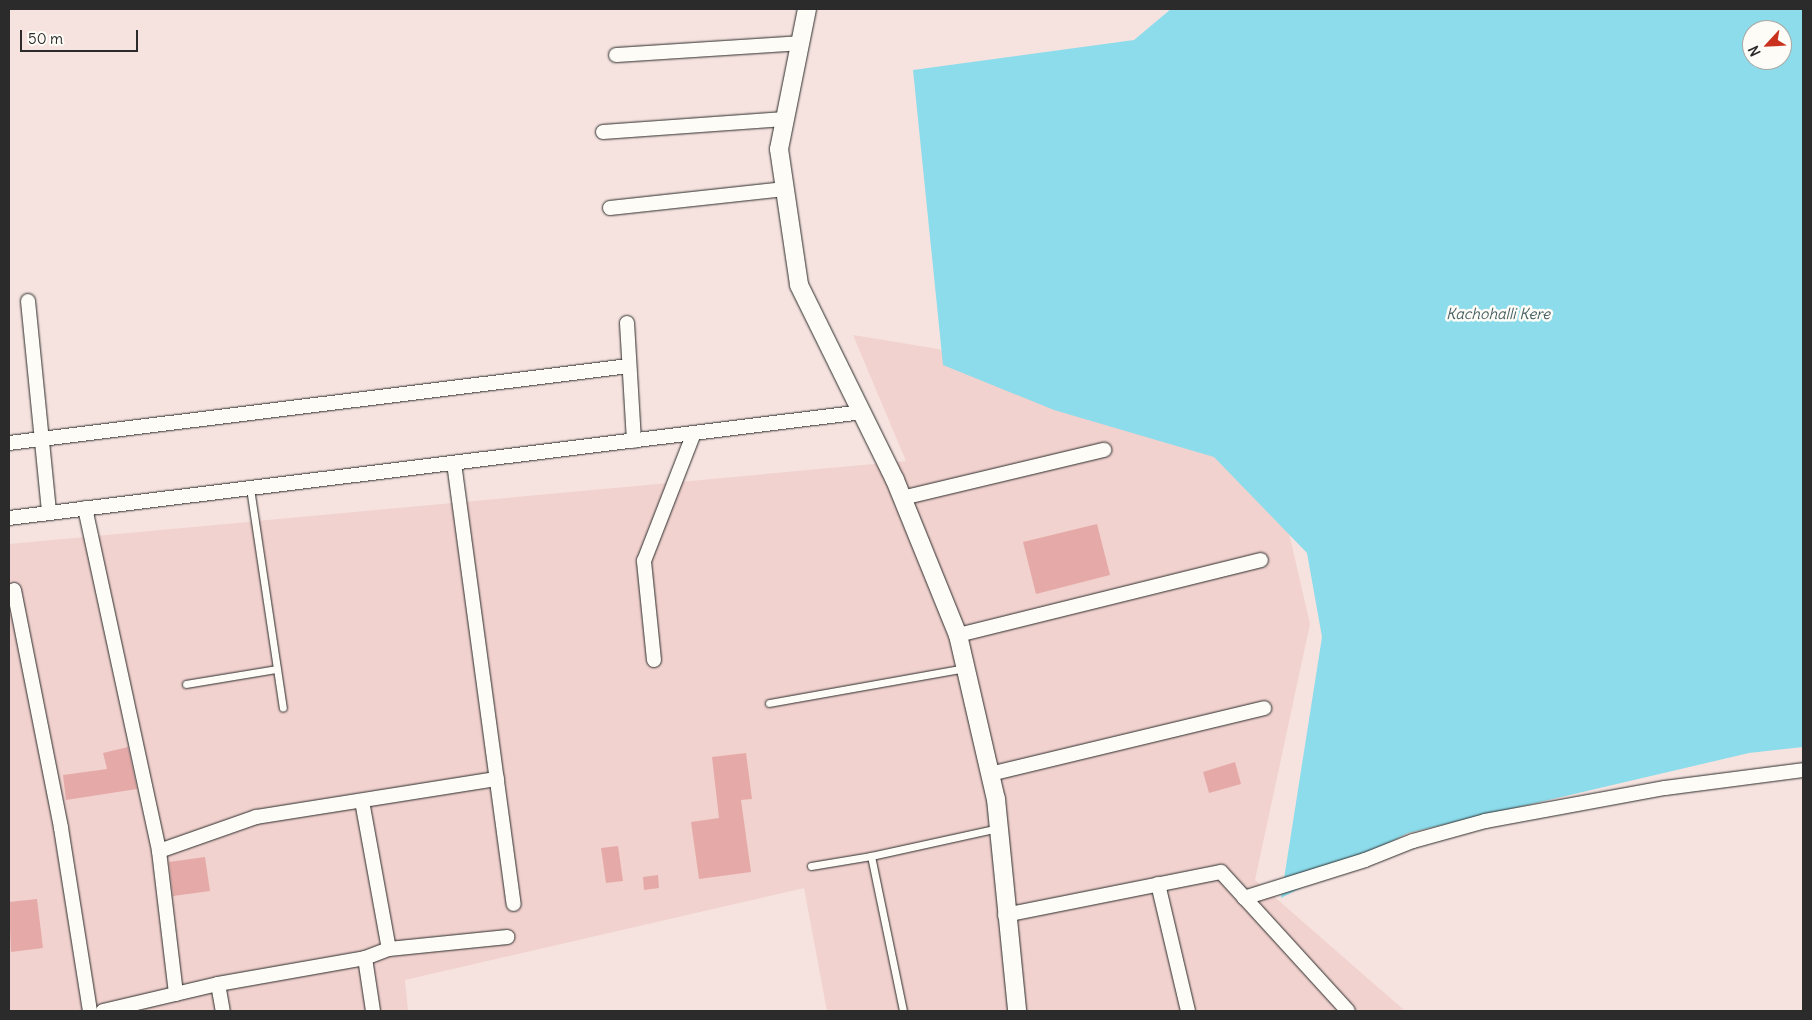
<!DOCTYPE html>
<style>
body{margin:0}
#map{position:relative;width:1812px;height:1020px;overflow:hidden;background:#f6e3df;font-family:Delius,sans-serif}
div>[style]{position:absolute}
.built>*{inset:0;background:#f1d2ce}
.water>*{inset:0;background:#8ddceb}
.building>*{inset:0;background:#e5aaa8}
.roads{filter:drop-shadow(0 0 1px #2b2b2b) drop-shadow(0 0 1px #2b2b2b)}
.service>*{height:7px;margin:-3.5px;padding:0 3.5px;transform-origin:3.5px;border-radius:3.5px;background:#fdfcf7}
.minor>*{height:14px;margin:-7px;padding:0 7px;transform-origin:7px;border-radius:7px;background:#fdfcf7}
.tertiary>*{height:18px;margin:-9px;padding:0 9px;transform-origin:9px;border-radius:9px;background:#fdfcf7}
span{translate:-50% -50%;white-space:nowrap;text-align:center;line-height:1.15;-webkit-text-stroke:5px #fdfcf7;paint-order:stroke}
.water-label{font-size:15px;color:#486065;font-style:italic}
.frame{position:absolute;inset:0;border:10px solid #2b2b2b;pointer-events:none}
.north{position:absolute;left:1742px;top:20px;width:50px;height:50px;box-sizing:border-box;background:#fdfcf7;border:1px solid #a9a8a5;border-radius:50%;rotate:245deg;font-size:14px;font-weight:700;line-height:20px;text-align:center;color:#2b2b2b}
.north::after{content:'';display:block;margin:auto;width:18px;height:22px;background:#c8321e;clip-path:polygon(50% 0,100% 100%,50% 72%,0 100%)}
.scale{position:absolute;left:20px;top:30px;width:118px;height:22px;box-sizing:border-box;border:2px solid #2b2b2b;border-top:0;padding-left:6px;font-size:15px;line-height:18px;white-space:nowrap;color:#2b2b2b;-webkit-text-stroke:4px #fdfcf7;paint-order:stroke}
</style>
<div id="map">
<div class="built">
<div style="clip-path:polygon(853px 335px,938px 349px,1196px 432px,1286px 520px,1310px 624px,1255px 880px,1405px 1011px,827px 1011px,804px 888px,405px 980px,408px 1011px,9px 1011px,9px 544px,906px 461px)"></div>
</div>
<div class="water">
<div style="clip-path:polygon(evenodd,1171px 9px,1803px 9px,1803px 747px,1749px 753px,1408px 833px,1281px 898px,1322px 637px,1307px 553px,1214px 457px,1054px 410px,943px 365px,913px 70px,1134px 40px,1171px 9px,1752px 30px,1782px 30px,1782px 60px,1752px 60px,1752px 30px)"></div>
</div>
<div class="building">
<div style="clip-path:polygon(1097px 524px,1110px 575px,1036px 594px,1023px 542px)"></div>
<div style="clip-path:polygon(128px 747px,137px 789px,66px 800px,63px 775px,107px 769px,103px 753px)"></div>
<div style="clip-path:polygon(746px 753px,752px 799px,741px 800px,751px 872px,699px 879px,691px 822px,719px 818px,712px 757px)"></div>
<div style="clip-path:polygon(1235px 762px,1241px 784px,1209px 793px,1203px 772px)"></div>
<div style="clip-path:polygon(618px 846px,623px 881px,606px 883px,601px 848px)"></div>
<div style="clip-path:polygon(205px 857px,210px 891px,173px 896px,169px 862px)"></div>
<div style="clip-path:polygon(658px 875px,659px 888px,644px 890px,643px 877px)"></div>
<div style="clip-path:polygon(37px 899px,43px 948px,11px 952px,9px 902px)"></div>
</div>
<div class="roads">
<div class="service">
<div style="left:250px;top:488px;width:222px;rotate:81.5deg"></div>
<div style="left:186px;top:684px;width:92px;rotate:-9.4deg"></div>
<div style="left:769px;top:703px;width:199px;rotate:-10.1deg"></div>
<div style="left:871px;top:856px;width:130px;rotate:-12.4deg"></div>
<div style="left:811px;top:866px;width:61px;rotate:-9.5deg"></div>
<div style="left:871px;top:856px;width:158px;rotate:78.3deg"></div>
</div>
<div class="minor">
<div style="left:616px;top:55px;width:184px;rotate:-3.7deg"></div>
<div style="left:603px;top:132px;width:182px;rotate:-4.1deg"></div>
<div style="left:610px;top:208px;width:176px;rotate:-6.2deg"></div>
<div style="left:28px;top:301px;width:213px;rotate:84.3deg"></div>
<div style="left:627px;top:323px;width:118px;rotate:86.6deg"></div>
<div style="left:9px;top:443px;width:625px;rotate:-7.08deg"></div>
<div style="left:454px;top:463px;width:445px;rotate:82.3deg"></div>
<div style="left:902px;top:498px;width:208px;rotate:-13.4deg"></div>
<div style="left:85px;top:508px;width:351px;rotate:77.8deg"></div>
<div style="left:159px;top:851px;width:144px;rotate:83.2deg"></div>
<div style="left:9px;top:518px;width:860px;rotate:-7.08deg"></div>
<div style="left:14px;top:590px;width:243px;rotate:78.8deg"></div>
<div style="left:61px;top:828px;width:185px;rotate:81deg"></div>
<div style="left:958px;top:635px;width:312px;rotate:-13.9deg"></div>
<div style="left:654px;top:660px;width:100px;rotate:-95.8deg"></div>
<div style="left:644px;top:561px;width:137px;rotate:-68.7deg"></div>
<div style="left:990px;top:774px;width:282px;rotate:-13.5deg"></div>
<div style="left:362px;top:801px;width:150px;rotate:79.7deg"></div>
<div style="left:159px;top:851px;width:103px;rotate:-19.3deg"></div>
<div style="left:256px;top:817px;width:244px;rotate:-9deg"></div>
<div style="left:1158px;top:884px;width:130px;rotate:76.7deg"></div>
<div style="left:1244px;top:898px;width:127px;rotate:-17.4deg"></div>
<div style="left:1365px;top:860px;width:52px;rotate:-21.6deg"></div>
<div style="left:1413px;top:841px;width:75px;rotate:-15.5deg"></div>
<div style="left:1485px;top:821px;width:183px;rotate:-10.4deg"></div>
<div style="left:1665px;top:788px;width:139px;rotate:-7.4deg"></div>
<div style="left:1005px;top:915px;width:220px;rotate:-11.3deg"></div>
<div style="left:1221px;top:872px;width:188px;rotate:47.6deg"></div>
<div style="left:365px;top:958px;width:54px;rotate:81.4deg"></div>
<div style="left:218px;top:984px;width:27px;rotate:80deg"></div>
<div style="left:103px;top:1011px;width:118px;rotate:-13.2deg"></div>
<div style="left:218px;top:984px;width:149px;rotate:-10deg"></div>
<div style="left:365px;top:958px;width:26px;rotate:-21deg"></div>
<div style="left:389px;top:949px;width:119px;rotate:-5.8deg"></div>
</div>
<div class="tertiary">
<div style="left:807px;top:9px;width:143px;rotate:101.3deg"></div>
<div style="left:779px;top:149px;width:137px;rotate:81.6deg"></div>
<div style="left:799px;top:285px;width:217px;rotate:63.8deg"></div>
<div style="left:895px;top:480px;width:167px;rotate:67.9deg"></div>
<div style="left:958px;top:635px;width:168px;rotate:77deg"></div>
<div style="left:996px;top:799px;width:213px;rotate:84.3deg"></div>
</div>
</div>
<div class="water-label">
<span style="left:1498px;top:314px">Kachohalli Kere</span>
</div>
<div class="frame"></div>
<div class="north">N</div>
<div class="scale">50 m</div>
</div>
